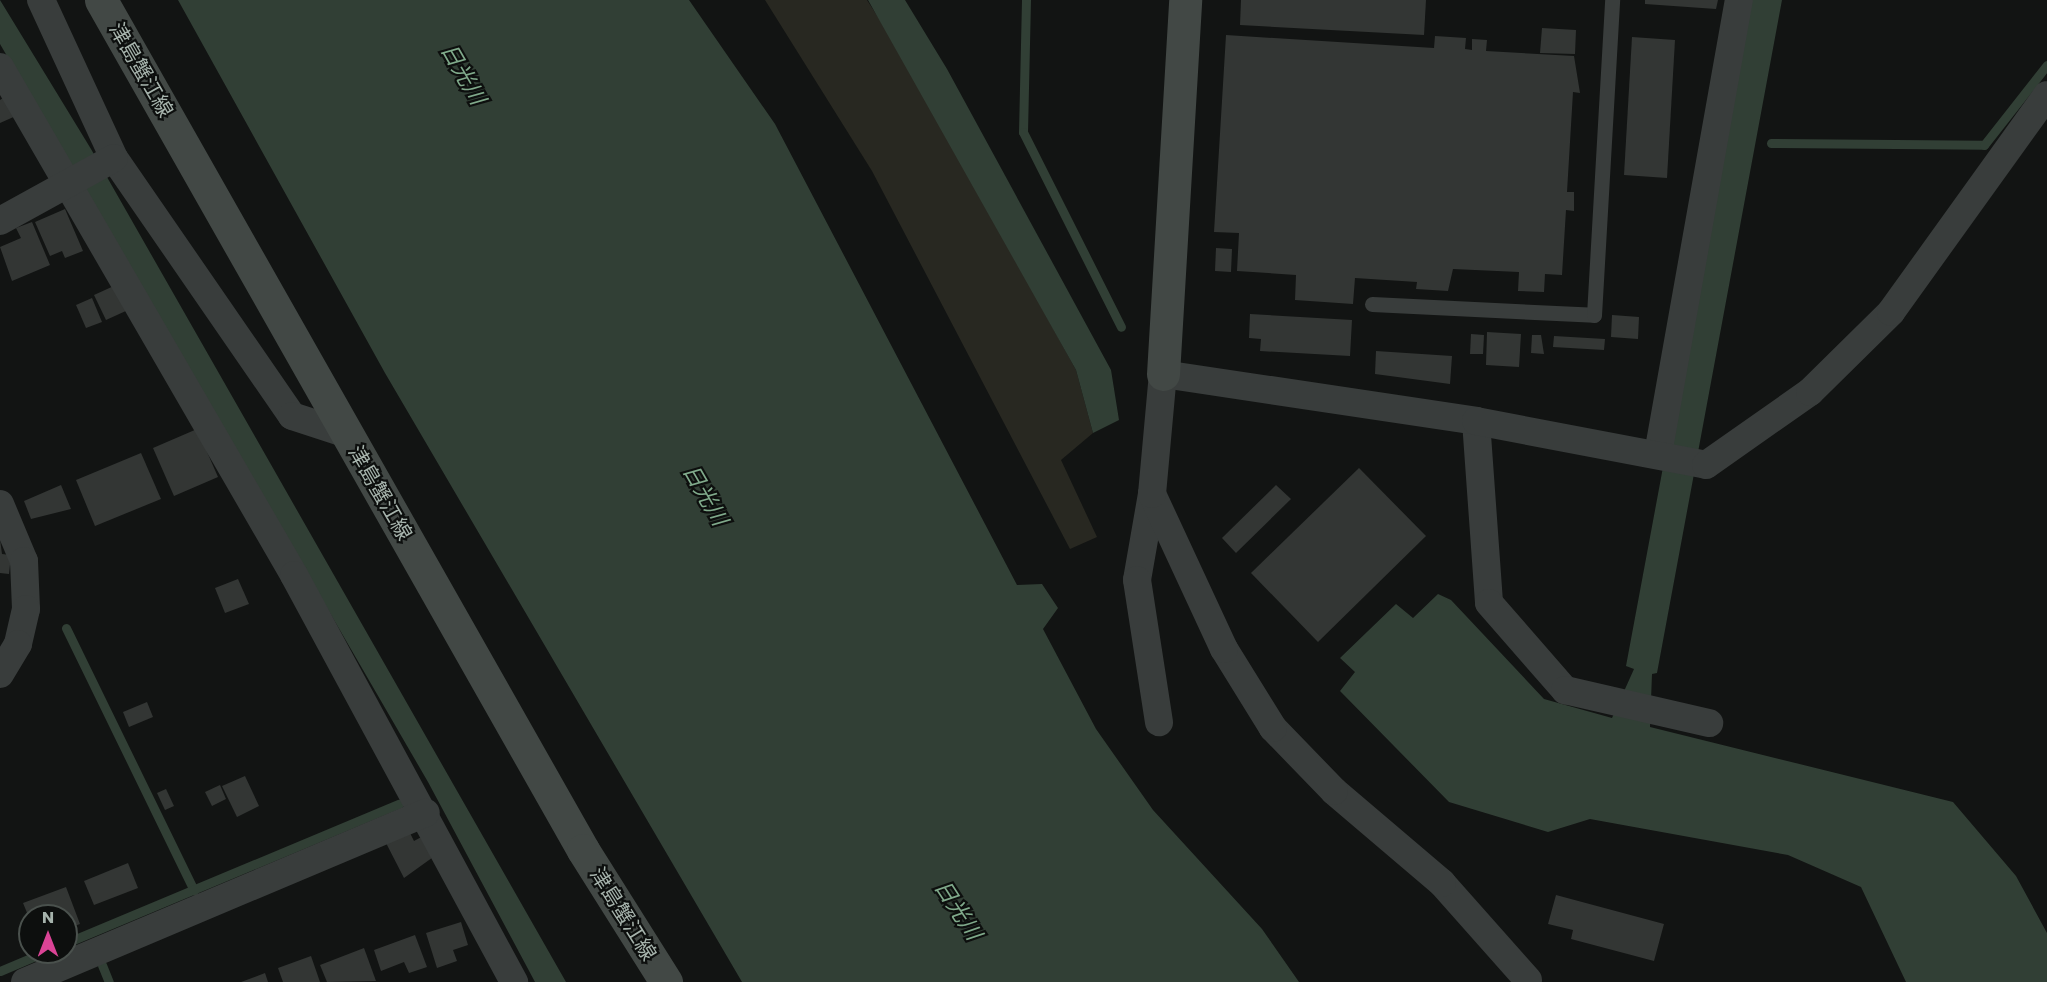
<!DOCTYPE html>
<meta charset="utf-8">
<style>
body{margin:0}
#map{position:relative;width:2047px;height:982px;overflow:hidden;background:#121413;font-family:Poppins,"Noto Sans JP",sans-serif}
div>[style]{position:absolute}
.green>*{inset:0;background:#282821}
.water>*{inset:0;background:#313f35}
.stream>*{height:9px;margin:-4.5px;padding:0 4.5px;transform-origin:4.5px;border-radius:4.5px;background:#313f35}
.building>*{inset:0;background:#333634}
.lane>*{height:15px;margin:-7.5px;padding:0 7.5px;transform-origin:7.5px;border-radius:7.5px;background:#393d3c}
.street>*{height:28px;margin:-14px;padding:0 14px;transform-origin:14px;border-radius:14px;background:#393d3c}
.secondary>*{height:33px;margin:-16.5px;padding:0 16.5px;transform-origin:16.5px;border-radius:16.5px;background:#424845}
span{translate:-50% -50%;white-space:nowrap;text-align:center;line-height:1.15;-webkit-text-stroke:4.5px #0d0f0e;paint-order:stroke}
.street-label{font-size:21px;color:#a6b3ac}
.water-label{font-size:22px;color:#80aa8b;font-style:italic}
.north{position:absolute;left:18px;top:904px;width:60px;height:60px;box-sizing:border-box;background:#0d0f0e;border:2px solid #4a514d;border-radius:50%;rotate:0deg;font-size:16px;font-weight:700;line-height:24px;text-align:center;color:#a6b3ac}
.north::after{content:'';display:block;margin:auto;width:21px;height:27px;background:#db4496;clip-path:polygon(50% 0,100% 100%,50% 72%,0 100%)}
</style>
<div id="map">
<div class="green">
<div style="clip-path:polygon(765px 0,867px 0,903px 56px,1076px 370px,1093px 433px,1061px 460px,1097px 537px,1070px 549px,872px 171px)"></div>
</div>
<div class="water">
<div style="clip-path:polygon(0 0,91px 149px,566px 982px,535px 982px,428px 782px,0 44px)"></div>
<div style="clip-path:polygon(178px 0,689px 0,775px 124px,1017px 585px,1042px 584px,1058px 608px,1043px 629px,1096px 729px,1153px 810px,1262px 929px,1299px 982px,742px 982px,385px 373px)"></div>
<div style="clip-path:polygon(868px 0,905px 0,947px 69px,1111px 370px,1119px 420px,1093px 433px,1076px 370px)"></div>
<div style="clip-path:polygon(1750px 0,1782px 0,1657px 673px,1652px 674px,1650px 727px,1953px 802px,2016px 876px,2047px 933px,2047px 982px,1906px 982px,1861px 887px,1788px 855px,1590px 819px,1548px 832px,1449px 802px,1340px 691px,1355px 672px,1340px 658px,1396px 604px,1413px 618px,1438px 594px,1451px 600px,1544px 699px,1612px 718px,1634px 669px,1626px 666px)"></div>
</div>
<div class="stream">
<div style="left:1026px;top:0;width:132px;rotate:91.3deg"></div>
<div style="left:1023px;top:132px;width:218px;rotate:63.3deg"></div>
<div style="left:1771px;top:143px;width:213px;rotate:0.5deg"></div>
<div style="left:1984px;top:145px;width:102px;rotate:-51.8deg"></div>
<div style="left:66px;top:628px;width:292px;rotate:64deg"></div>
<div style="left:66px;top:943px;width:361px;rotate:-22.7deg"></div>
<div style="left:102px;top:965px;width:18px;rotate:68deg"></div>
<div style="left:0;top:971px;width:49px;rotate:-22.9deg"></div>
</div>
<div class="building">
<div style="clip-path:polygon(1241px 0,1426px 0,1424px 35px,1240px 25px)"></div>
<div style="clip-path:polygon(1645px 0,1718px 0,1716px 9px,1645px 4px)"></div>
<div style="clip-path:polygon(1542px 28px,1576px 30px,1575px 54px,1540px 53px)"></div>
<div style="clip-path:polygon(1226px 35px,1434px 48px,1435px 36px,1466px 38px,1465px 49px,1472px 50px,1472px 39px,1487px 40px,1486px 51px,1574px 56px,1580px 93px,1573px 92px,1567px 192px,1574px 192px,1574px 211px,1566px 210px,1562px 275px,1545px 274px,1544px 292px,1518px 291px,1519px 272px,1453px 269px,1448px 291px,1416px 289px,1417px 282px,1355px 278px,1353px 304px,1295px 300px,1296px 275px,1237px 271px,1239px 233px,1214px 232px)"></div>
<div style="clip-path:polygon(1632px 37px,1675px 40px,1667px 178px,1624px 175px)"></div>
<div style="clip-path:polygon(7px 95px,18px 115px,0 123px,0 100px)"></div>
<div style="clip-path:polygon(65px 209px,83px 251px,65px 258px,62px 251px,50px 256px,35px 222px)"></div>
<div style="clip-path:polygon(32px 222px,50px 265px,12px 281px,0 247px,21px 238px,16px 228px)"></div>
<div style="clip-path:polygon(1216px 248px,1232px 249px,1231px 272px,1215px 271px)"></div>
<div style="clip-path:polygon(116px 285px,128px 310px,106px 320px,94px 295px)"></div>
<div style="clip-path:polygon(92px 298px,102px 322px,86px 328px,76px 305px)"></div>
<div style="clip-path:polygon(1250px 314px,1352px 320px,1350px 356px,1260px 351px,1261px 339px,1249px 338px)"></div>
<div style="clip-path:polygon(1612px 315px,1639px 317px,1638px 339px,1611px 337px)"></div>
<div style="clip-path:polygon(1487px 332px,1521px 334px,1519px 367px,1486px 365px)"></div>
<div style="clip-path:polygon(1471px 334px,1484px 335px,1483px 354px,1470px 354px)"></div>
<div style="clip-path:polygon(1532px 335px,1541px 335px,1544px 354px,1531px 353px)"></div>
<div style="clip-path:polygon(1554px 336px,1605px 339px,1604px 350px,1553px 347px)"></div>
<div style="clip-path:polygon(1376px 351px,1452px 356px,1450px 384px,1375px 374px)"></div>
<div style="clip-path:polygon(197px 429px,218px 477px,174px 496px,153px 448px)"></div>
<div style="clip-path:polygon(141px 453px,161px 499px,95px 526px,76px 480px)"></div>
<div style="clip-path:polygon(1359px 468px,1426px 536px,1318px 642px,1251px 573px)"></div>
<div style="clip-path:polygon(61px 485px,71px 509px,31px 519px,24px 501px)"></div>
<div style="clip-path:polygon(1276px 485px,1291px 499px,1236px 553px,1222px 538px)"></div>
<div style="clip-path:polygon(0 539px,2px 554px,11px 555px,9px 574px,0 573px)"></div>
<div style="clip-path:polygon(238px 579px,249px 604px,225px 613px,215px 588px)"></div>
<div style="clip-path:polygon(147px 702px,153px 717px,129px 727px,123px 712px)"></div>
<div style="clip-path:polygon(245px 776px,259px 806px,237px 817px,222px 786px)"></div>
<div style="clip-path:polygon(220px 785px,226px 799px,212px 806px,205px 792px)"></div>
<div style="clip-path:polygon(166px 789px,174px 806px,165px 810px,157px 793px)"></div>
<div style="clip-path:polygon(409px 831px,414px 841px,425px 835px,436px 855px,404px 878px,386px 843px)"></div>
<div style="clip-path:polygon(128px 863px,138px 888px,94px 905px,84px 881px)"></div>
<div style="clip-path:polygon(66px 887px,80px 924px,66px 929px,66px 916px,30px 916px,30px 920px,23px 903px)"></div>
<div style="clip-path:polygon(1556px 895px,1664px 924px,1654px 961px,1571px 939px,1573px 930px,1548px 924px)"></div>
<div style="clip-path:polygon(461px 922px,468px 945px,453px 950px,457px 961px,437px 968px,426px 933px)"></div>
<div style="clip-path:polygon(415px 935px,427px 967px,409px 973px,404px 962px,381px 971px,374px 950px)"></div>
<div style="clip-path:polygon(364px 948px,376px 981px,327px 982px,320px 965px)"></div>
<div style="clip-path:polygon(311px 956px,320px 982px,283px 982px,278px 968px)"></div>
<div style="clip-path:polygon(265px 973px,268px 982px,241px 982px)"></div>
</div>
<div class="lane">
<div style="left:1372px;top:304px;width:222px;rotate:2.8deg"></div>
<div style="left:1594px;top:315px;width:316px;rotate:-86.7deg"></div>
</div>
<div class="street">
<div style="left:41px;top:0;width:174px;rotate:65.2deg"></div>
<div style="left:114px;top:158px;width:313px;rotate:55.4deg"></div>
<div style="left:292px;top:416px;width:58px;rotate:18.1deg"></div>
<div style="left:0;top:67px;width:587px;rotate:59.94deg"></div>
<div style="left:294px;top:575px;width:463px;rotate:61.6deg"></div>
<div style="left:0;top:221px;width:130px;rotate:-28.9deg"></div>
<div style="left:1476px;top:421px;width:182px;rotate:85.9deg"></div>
<div style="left:1489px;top:603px;width:116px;rotate:48.9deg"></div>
<div style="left:1565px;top:690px;width:148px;rotate:12.9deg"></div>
<div style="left:1658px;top:454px;width:461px;rotate:-79.9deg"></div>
<div style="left:1152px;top:494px;width:87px;rotate:99.9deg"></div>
<div style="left:1137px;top:580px;width:144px;rotate:81.2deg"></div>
<div style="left:0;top:504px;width:62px;rotate:67.2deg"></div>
<div style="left:24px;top:561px;width:48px;rotate:87.6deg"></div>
<div style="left:26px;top:609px;width:36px;rotate:103deg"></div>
<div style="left:18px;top:644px;width:35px;rotate:121deg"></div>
<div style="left:1528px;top:980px;width:130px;rotate:-131.6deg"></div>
<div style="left:1442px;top:883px;width:142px;rotate:-139.6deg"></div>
<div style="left:1334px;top:791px;width:88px;rotate:-134.1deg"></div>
<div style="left:1273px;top:728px;width:93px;rotate:-121.8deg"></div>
<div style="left:1224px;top:649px;width:171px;rotate:-114.9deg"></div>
<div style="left:1152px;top:494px;width:121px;rotate:-84.8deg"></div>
<div style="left:1163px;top:374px;width:317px;rotate:8.5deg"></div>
<div style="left:1476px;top:421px;width:234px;rotate:10.8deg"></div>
<div style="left:1706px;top:465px;width:127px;rotate:-35.1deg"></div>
<div style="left:1810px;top:392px;width:114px;rotate:-44.6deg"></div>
<div style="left:1891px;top:312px;width:267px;rotate:-54.3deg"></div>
<div style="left:25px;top:982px;width:435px;rotate:-22.9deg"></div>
</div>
<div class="secondary">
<div style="left:101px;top:0;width:977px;rotate:60.44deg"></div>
<div style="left:583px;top:850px;width:156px;rotate:57.8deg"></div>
<div style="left:1163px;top:374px;width:375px;rotate:-86.6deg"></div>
</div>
<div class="street-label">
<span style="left:141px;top:70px;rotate:60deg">津島蟹江線</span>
<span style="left:380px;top:493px;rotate:60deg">津島蟹江線</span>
<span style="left:623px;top:914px;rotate:58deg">津島蟹江線</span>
</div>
<div class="water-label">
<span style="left:463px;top:74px;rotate:60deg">日光川</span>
<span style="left:705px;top:495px;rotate:60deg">日光川</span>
<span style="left:958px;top:910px;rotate:57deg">日光川</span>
</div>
<div class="north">N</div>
</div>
